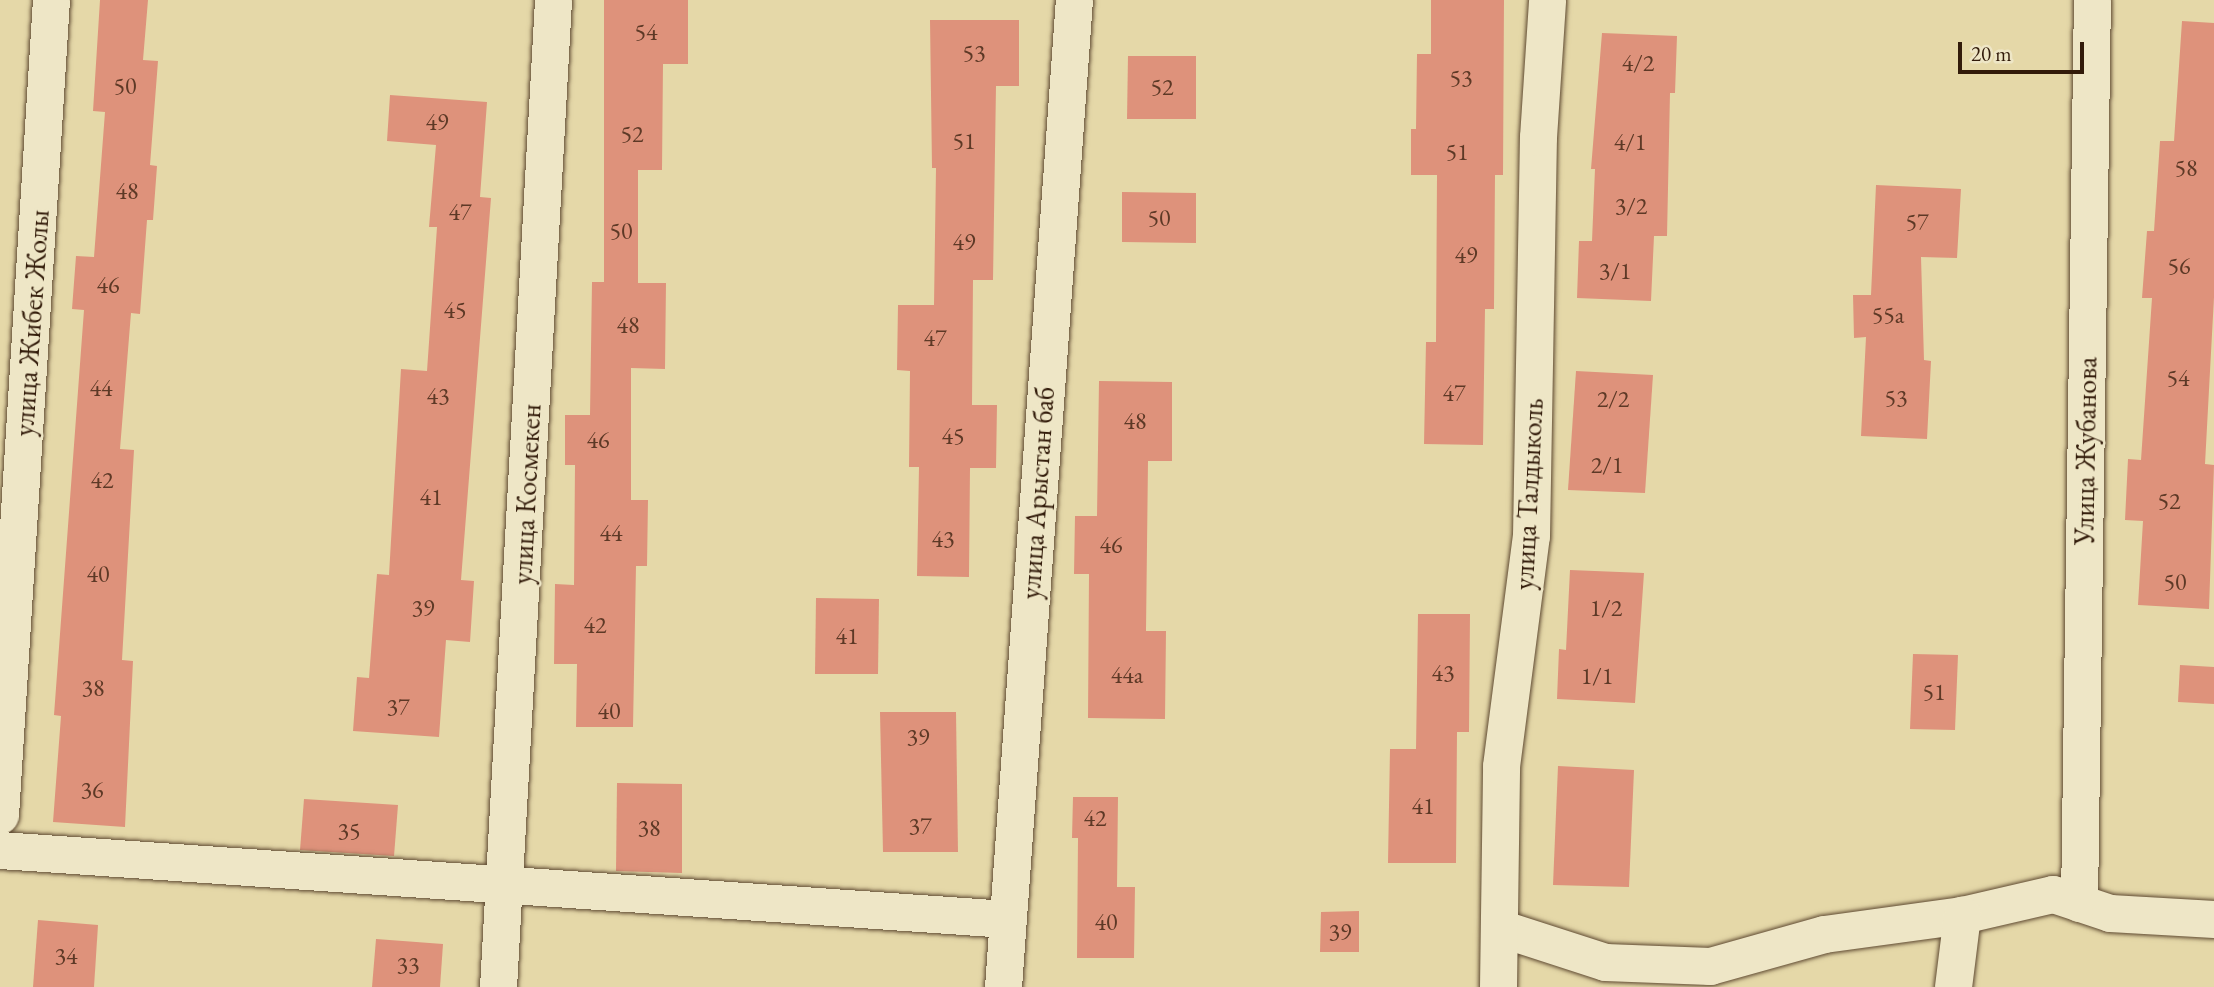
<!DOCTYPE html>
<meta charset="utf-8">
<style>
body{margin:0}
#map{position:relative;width:2214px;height:987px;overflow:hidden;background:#e5d8a8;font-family:"EB Garamond",serif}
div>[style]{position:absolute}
.building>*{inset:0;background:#de927b}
.roads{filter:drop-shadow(0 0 2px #5f4a32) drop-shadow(0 0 2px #5f4a32)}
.minor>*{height:37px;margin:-18.5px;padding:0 18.5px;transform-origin:18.5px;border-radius:18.5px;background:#eee6c6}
span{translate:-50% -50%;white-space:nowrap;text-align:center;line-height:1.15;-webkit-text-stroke:5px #eee6c6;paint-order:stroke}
.number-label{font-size:24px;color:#5d3926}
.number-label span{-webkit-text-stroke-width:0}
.street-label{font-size:28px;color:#321b0a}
.scale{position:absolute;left:1958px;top:42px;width:126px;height:32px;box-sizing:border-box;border:4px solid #321b0a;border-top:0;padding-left:9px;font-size:21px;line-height:24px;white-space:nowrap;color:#321b0a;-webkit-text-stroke:5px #eee6c6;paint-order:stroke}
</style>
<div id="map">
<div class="building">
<div style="clip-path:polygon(100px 0,148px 0,143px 60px,158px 61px,150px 165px,157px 166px,153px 220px,147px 220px,140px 314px,131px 313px,120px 449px,134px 450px,122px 660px,133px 661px,125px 827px,53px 822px,61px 716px,54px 715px,84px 310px,72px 309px,76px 256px,94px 257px,105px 112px,93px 111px)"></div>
<div style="clip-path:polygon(604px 0,688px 0,688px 64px,663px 64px,662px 170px,638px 170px,638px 283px,666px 283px,665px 369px,631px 368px,631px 500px,648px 500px,647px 566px,636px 566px,633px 727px,576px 727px,577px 664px,554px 664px,555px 584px,574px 585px,575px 465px,565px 465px,565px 415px,590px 415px,592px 282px,604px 282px)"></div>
<div style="clip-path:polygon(1431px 0,1504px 0,1503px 175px,1495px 175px,1494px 309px,1485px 309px,1483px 445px,1424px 444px,1426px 342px,1436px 342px,1437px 175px,1411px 175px,1411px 129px,1416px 129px,1417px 54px,1431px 54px)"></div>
<div style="clip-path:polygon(930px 20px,1019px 20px,1019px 86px,996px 86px,993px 280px,973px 280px,972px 405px,997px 405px,996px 468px,970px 468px,969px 577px,917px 576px,919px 467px,909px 467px,910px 371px,897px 370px,898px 305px,934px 305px,936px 168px,932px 168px)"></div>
<div style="clip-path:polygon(2182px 21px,2214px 23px,2214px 297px,2205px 464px,2214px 465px,2209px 609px,2138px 605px,2143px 521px,2125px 520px,2128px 459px,2141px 460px,2152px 298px,2142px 298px,2147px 231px,2154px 231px,2160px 141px,2174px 141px)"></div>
<div style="clip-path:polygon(1602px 33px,1677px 36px,1675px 93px,1670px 93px,1667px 236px,1654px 236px,1651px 301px,1577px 298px,1579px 241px,1592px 241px,1595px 169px,1591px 169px)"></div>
<div style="clip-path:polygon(1128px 56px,1196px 56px,1196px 119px,1127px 119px)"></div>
<div style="clip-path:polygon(390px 95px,487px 102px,480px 197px,491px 198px,461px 580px,474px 581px,470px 642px,446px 640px,439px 737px,353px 731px,357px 677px,369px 678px,377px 574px,389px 575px,401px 369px,427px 371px,437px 227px,429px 227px,436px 145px,387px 141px)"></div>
<div style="clip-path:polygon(1876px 185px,1961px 189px,1957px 258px,1921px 257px,1924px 360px,1931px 361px,1927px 439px,1861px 436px,1866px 337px,1854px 338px,1853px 295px,1871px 295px)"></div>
<div style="clip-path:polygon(1122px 192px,1196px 193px,1196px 243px,1122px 242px)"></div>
<div style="clip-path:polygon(1576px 371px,1653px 375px,1645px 493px,1568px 490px)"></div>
<div style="clip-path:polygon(1099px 381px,1172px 382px,1172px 461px,1148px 461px,1146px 631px,1166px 631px,1165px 719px,1088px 718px,1089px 574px,1074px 574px,1075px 516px,1097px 516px)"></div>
<div style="clip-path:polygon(1570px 570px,1644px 573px,1635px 703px,1557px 699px,1559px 649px,1566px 650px)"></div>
<div style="clip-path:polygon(816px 598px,879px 599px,878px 674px,815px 674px)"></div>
<div style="clip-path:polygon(1418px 614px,1470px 614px,1469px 732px,1457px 732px,1456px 863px,1388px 863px,1390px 749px,1416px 749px)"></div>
<div style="clip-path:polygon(1913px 654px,1958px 655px,1955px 730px,1910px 729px)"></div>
<div style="clip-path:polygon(2180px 665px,2214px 667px,2214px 704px,2178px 702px)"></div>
<div style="clip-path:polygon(880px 712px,956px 712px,958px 852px,883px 852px)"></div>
<div style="clip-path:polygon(1558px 766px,1634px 770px,1629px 887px,1553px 885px)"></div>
<div style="clip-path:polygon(617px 783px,682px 784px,682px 873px,616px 871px)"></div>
<div style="clip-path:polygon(1073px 797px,1118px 797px,1117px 887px,1135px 887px,1134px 958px,1077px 958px,1078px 838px,1072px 838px)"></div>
<div style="clip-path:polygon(304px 799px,398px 805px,394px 856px,300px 850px)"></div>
<div style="clip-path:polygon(1359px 911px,1359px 952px,1320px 952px,1321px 912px)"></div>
<div style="clip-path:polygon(38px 920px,98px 925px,94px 987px,33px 987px)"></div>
<div style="clip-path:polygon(376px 939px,443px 944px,440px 987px,372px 987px)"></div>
</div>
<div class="roads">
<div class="minor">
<div style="left:0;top:815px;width:817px;rotate:-86.42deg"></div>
<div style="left:0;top:850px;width:1010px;rotate:3.92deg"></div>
<div style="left:2079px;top:903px;width:903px;rotate:-89.18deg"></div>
<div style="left:1500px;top:928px;width:110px;rotate:17.9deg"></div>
<div style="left:1605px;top:962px;width:105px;rotate:2.2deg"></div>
<div style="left:1710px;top:966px;width:118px;rotate:-15.7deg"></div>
<div style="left:1824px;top:934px;width:139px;rotate:-7.8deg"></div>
<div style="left:1962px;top:915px;width:93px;rotate:-13deg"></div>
<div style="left:2053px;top:894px;width:60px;rotate:18.4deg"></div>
<div style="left:2110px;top:913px;width:104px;rotate:3.3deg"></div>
<div style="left:498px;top:987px;width:989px;rotate:-86.81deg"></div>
<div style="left:1003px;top:987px;width:990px;rotate:-85.89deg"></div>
<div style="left:1498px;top:987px;width:221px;rotate:-89.2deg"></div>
<div style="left:1501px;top:766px;width:232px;rotate:-82.6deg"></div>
<div style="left:1531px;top:536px;width:399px;rotate:-89deg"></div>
<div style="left:1538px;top:137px;width:137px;rotate:-86.2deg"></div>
<div style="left:1953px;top:987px;width:73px;rotate:-82.9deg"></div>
</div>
</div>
<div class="number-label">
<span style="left:646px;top:32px">54</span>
<span style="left:974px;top:53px">53</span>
<span style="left:1638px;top:63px">4/2</span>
<span style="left:1461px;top:78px">53</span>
<span style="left:125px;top:86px">50</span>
<span style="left:1162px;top:87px">52</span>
<span style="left:437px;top:122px">49</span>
<span style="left:632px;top:134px">52</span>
<span style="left:964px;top:141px">51</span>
<span style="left:1630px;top:142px">4/1</span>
<span style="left:1457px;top:152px">51</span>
<span style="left:2186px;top:168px">58</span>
<span style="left:127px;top:191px">48</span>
<span style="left:1631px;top:206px">3/2</span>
<span style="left:460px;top:212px">47</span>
<span style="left:1159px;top:218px">50</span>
<span style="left:1917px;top:222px">57</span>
<span style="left:621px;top:231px">50</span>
<span style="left:964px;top:242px">49</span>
<span style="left:1466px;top:255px">49</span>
<span style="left:2179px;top:266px">56</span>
<span style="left:1615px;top:271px">3/1</span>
<span style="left:108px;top:285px">46</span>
<span style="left:455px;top:310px">45</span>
<span style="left:1888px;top:315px">55а</span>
<span style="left:628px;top:325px">48</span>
<span style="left:935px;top:338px">47</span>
<span style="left:2178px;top:378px">54</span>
<span style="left:101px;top:388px">44</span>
<span style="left:1454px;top:393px">47</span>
<span style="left:438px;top:396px">43</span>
<span style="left:1896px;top:398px">53</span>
<span style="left:1613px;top:399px">2/2</span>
<span style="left:1135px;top:421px">48</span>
<span style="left:953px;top:436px">45</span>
<span style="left:598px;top:440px">46</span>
<span style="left:1607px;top:465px">2/1</span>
<span style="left:102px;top:480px">42</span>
<span style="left:431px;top:497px">41</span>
<span style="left:2169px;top:501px">52</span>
<span style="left:611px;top:533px">44</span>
<span style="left:943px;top:539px">43</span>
<span style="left:1111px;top:545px">46</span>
<span style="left:98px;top:574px">40</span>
<span style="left:2175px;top:582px">50</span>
<span style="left:423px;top:608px">39</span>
<span style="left:1606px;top:608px">1/2</span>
<span style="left:595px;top:625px">42</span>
<span style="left:847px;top:636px">41</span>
<span style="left:1443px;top:673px">43</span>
<span style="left:1127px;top:675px">44а</span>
<span style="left:1597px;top:676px">1/1</span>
<span style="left:93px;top:688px">38</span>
<span style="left:1934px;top:692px">51</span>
<span style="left:398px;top:707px">37</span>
<span style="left:609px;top:711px">40</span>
<span style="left:918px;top:737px">39</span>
<span style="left:92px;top:790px">36</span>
<span style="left:1423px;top:806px">41</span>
<span style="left:1095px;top:818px">42</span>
<span style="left:920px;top:826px">37</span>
<span style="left:649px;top:828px">38</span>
<span style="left:349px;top:831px">35</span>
<span style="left:1106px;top:922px">40</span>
<span style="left:1340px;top:932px">39</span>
<span style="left:66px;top:956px">34</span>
<span style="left:408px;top:965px">33</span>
</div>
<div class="street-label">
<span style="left:31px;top:323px;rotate:-86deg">улица Жибек Жолы</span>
<span style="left:2085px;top:451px;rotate:-89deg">Улица Жубанова</span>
<span style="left:1037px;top:493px;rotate:-86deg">улица Арыстан баб</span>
<span style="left:526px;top:494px;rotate:-87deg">улица Космекен</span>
<span style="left:1528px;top:494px;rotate:-87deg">улица Талдыколь</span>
</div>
<div class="scale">20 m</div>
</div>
